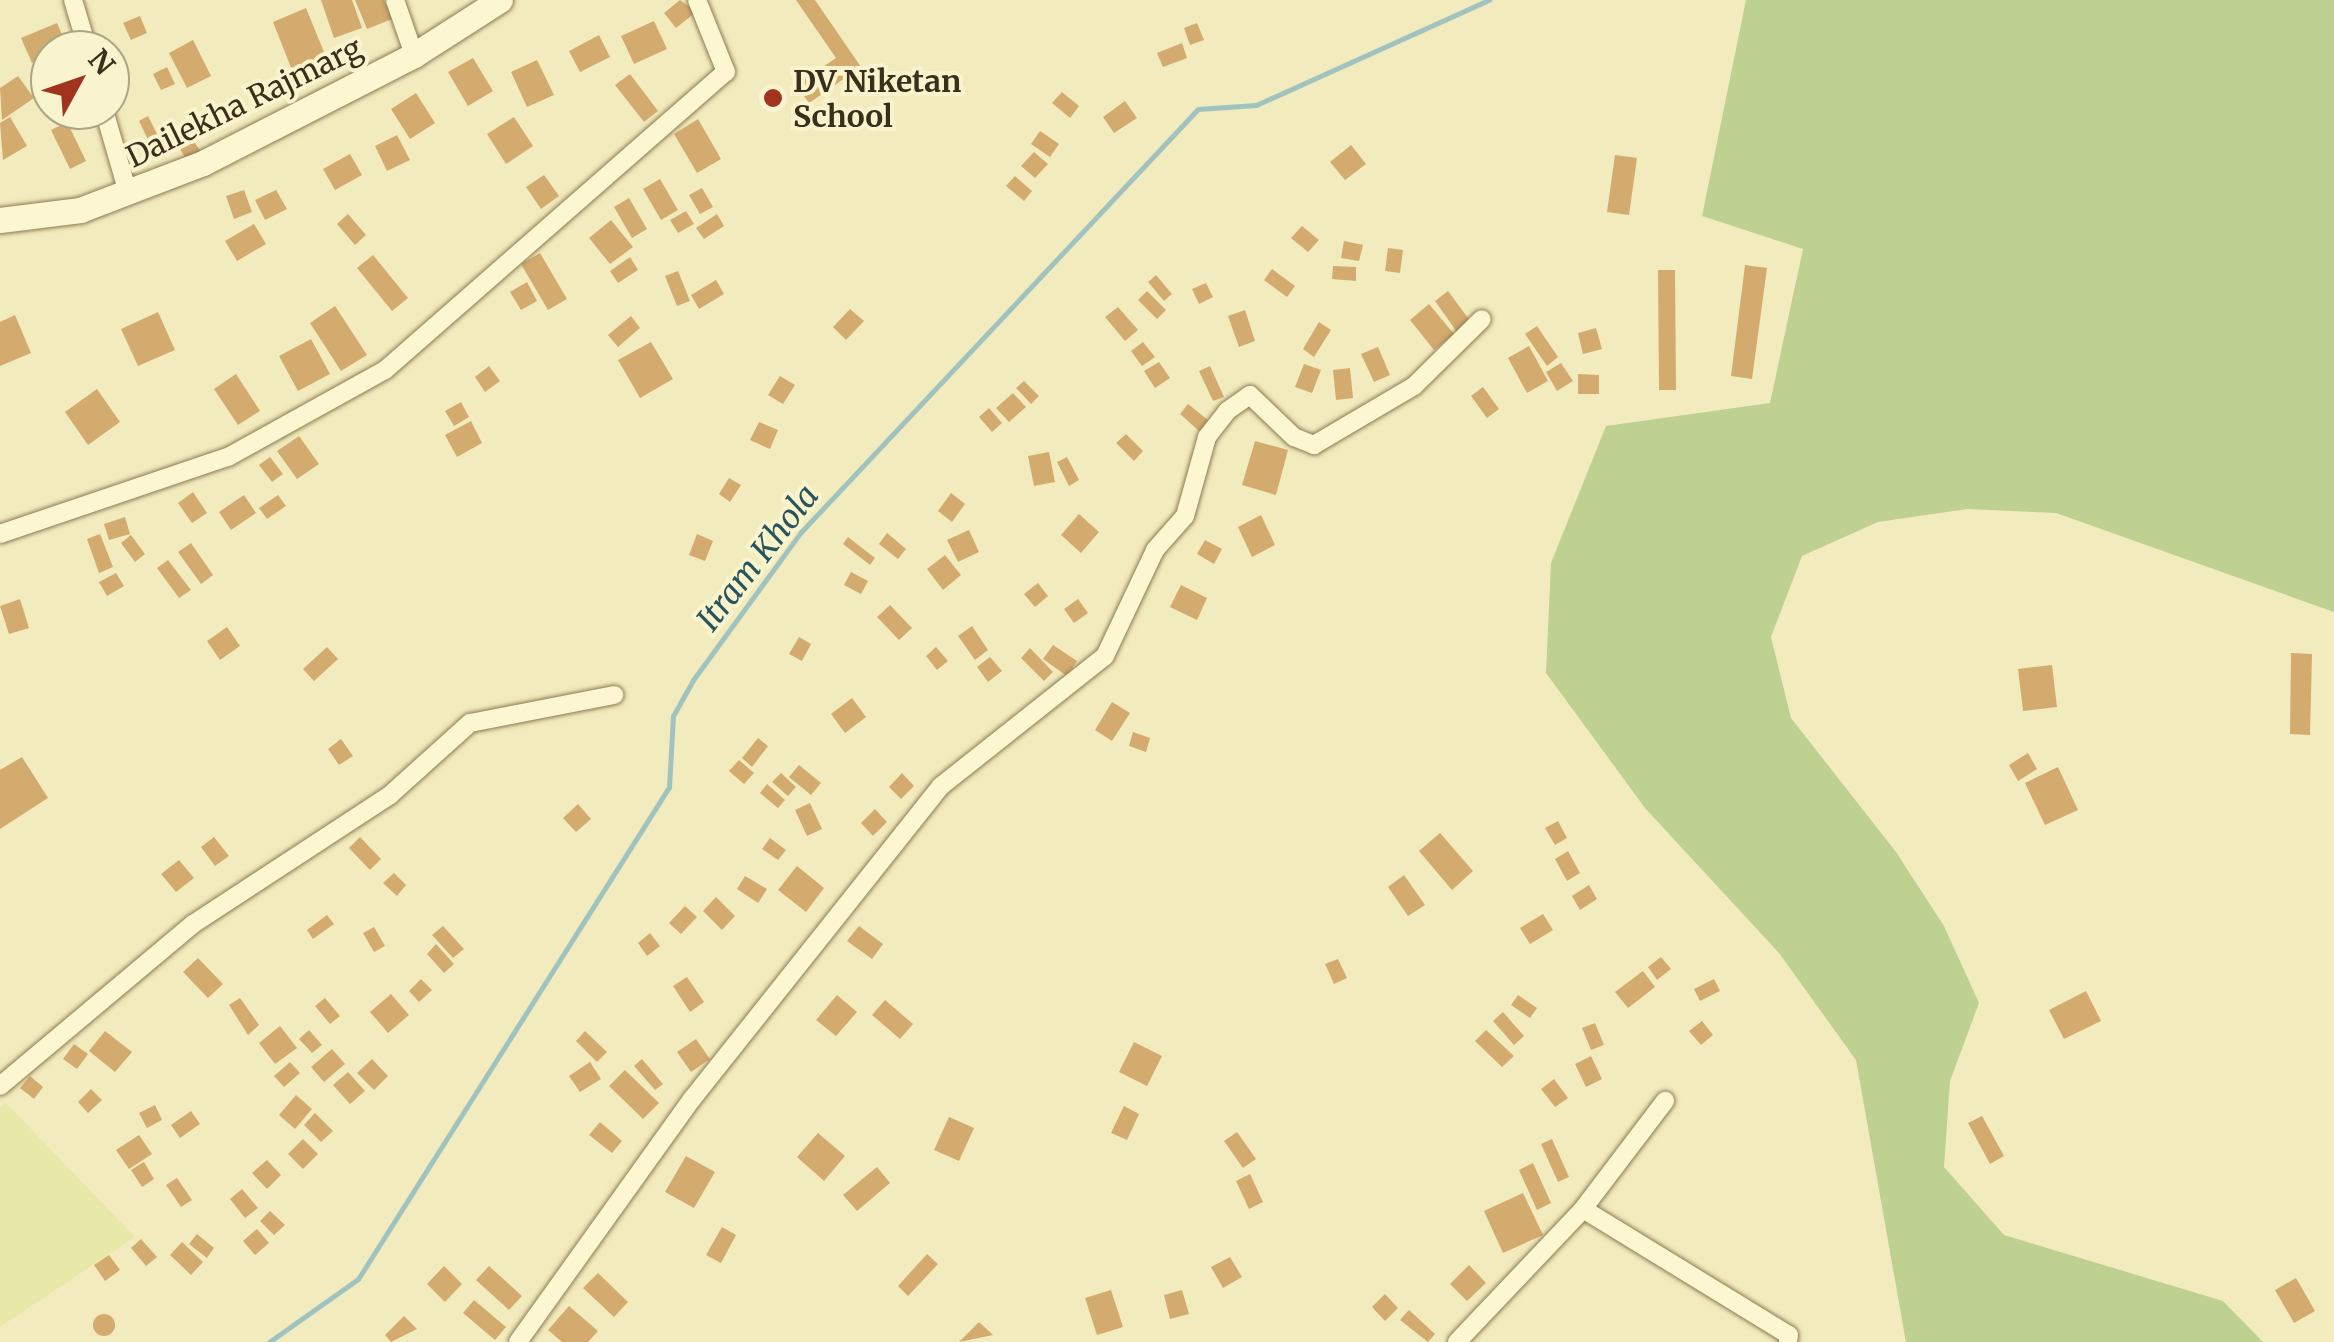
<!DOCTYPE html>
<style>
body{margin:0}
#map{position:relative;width:2334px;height:1342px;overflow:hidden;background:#f2ebbd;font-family:Merriweather,serif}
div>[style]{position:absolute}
.farmland>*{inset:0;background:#e8e9a9}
.green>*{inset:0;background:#bed190}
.stream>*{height:5px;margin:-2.5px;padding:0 2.5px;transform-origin:2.5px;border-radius:2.5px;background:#a1c3bf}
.building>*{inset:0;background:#d4ab6e}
.round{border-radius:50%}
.roads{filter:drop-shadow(0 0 2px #8c7b54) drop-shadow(0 0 2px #8c7b54)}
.street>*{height:18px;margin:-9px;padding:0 9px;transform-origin:9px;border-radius:9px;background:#fcf7d1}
.secondary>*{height:25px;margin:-12.5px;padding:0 12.5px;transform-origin:12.5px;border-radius:12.5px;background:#fcf7d1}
.dots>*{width:28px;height:28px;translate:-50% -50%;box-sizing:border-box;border:5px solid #f9f4cd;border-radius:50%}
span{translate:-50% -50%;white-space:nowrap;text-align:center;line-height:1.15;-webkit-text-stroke:8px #f9f4cd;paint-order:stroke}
.poi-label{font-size:30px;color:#392f1a;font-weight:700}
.left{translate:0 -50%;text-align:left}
.street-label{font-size:30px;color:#392f1a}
.water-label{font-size:32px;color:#28555b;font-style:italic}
.north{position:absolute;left:30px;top:30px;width:100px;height:100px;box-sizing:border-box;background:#f9f4cd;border:2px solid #aca585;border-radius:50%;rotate:50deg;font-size:28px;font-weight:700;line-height:40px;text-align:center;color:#392f1a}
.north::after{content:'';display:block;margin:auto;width:35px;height:45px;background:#a1341e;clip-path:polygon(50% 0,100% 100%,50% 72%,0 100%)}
</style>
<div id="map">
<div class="farmland">
<div style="clip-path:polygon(5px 1102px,135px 1237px,0 1327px,0 1107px)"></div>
</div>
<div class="green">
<div style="clip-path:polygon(1746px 0,2334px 0,2334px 612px,2056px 513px,1967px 509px,1878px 522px,1802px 556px,1771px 637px,1791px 718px,1896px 852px,1944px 926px,1979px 1003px,1950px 1081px,1944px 1167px,2004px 1235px,2223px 1301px,2263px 1342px,1906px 1342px,1856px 1060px,1779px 953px,1645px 808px,1546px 673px,1551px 563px,1606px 426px,1770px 403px,1803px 249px,1702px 216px)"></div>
</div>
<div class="stream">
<div style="left:269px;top:1342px;width:109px;rotate:-35.3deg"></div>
<div style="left:358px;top:1279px;width:582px;rotate:-57.7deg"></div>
<div style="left:669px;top:787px;width:71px;rotate:-86.8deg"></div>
<div style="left:673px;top:716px;width:41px;rotate:-60.9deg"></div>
<div style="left:693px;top:680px;width:183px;rotate:-53.9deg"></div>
<div style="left:801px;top:532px;width:580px;rotate:-46.82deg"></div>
<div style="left:1198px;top:109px;width:58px;rotate:-3.9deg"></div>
<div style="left:1256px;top:105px;width:256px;rotate:-24.3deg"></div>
</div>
<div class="building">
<div style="clip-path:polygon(321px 0,352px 0,362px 28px,334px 38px)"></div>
<div style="clip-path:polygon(355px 0,384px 0,392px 19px,367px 29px)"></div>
<div style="clip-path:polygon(680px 0,696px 12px,676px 28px,664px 13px)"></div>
<div style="clip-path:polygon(796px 0,815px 0,861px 67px,809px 103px,796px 85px,836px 58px)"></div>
<div style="clip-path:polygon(306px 8px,326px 57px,292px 70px,273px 22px)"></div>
<div style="clip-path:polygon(140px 16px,147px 33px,131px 40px,123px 23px)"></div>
<div style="clip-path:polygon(654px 21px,667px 49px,634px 64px,621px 36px)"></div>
<div style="clip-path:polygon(57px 23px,68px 48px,32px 63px,21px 38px)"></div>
<div style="clip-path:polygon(1197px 23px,1204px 40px,1190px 45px,1184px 28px)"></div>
<div style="clip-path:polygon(599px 35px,610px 57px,580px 72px,569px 51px)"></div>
<div style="clip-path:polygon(193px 40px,211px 76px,187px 88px,169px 53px)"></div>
<div style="clip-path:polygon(1182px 43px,1187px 58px,1163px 67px,1157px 53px)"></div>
<div style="clip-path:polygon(473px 58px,493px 91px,468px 106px,448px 72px)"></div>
<div style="clip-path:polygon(537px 60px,554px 95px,527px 107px,511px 72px)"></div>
<div style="clip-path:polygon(167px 67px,175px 84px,161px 90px,153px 74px)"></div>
<div style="clip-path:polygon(630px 74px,658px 111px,644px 122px,615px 85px)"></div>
<div style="clip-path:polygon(18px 76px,34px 98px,2px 120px,0 88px)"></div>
<div style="clip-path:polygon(1062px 92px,1079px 106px,1070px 118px,1052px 103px)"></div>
<div style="clip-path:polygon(416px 93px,435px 123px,410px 139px,391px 109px)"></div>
<div style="clip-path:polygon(1125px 101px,1137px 118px,1114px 133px,1103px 117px)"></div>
<div style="clip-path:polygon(67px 110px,88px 110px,94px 121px,77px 129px)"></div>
<div style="clip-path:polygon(148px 116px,166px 152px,156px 156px,139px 121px)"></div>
<div style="clip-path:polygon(10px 117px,27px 146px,3px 160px,0 123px)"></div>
<div style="clip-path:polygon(514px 117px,533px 146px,506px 164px,487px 134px)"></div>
<div style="clip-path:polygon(698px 119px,721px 159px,697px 173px,674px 134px)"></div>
<div style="clip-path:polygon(67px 122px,86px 161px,70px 169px,51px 130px)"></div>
<div style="clip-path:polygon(1040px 131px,1059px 144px,1050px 157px,1031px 144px)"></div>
<div style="clip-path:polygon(190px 135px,204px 157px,190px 165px,176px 143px)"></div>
<div style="clip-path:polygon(397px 135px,410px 160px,387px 171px,375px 146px)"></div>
<div style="clip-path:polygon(1351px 145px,1366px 164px,1345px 180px,1330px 162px)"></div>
<div style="clip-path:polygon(1034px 152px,1048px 164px,1035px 178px,1021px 166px)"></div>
<div style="clip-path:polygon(350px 154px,362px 175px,335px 190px,323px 169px)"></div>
<div style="clip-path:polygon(1615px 155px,1637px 158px,1629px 215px,1607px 212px)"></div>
<div style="clip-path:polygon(544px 175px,559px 196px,541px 209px,526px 187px)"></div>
<div style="clip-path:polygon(1015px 176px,1032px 191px,1024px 201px,1006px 186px)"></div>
<div style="clip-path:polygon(660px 179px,678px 210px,661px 220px,643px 189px)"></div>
<div style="clip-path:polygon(702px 188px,713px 207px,700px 214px,689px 195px)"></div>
<div style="clip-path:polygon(244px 190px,252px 212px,234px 219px,226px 196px)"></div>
<div style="clip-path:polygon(276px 190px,287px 209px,265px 220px,255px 200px)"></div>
<div style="clip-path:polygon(629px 198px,647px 229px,632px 238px,614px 207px)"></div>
<div style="clip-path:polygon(686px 211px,694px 224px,678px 233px,670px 220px)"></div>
<div style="clip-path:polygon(348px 214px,366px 235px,355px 245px,337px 224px)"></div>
<div style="clip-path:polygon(717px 214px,724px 226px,704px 239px,696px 228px)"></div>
<div style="clip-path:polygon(611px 220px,633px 247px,610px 264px,589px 238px)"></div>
<div style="clip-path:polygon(254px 224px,266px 244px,237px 261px,225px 241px)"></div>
<div style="clip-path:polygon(1302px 226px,1319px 240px,1308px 252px,1291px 238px)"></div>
<div style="clip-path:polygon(1344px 241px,1363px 245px,1359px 261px,1341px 258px)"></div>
<div style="clip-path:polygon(1388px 248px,1403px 250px,1400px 273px,1385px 271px)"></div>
<div style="clip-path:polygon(540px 253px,567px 299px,548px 310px,521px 264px)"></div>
<div style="clip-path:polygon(373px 255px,408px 298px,392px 311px,357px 268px)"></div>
<div style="clip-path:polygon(630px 257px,638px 270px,618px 283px,610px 271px)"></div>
<div style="clip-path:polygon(1745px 265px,1767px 268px,1752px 379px,1731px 376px)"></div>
<div style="clip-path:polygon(1333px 266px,1356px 267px,1356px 281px,1332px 279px)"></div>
<div style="clip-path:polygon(1272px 269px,1295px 286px,1287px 297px,1264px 280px)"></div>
<div style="clip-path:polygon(1658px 270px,1675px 270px,1676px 390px,1659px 390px)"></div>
<div style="clip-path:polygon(678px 271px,690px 301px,677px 306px,665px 276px)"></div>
<div style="clip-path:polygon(1156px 275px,1172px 294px,1164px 301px,1148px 282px)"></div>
<div style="clip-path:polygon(716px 280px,724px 294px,699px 309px,691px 295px)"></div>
<div style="clip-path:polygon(527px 282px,537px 301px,521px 310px,510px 292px)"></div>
<div style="clip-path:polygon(1206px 283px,1213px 297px,1199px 304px,1192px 289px)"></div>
<div style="clip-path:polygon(1147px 291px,1166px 310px,1157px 319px,1138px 300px)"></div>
<div style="clip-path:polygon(1448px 291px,1471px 322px,1457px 332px,1435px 301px)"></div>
<div style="clip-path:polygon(1429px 304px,1454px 334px,1434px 350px,1410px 320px)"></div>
<div style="clip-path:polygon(335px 306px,367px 355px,341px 371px,310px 323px)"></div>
<div style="clip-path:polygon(1118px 307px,1138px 330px,1125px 341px,1105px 317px)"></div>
<div style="clip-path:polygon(850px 309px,864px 321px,846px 340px,833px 327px)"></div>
<div style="clip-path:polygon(1245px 310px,1255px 341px,1239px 347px,1228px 316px)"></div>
<div style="clip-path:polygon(158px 312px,175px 350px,138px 366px,121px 329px)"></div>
<div style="clip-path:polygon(15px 315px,31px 353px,0 366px,0 322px)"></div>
<div style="clip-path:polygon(631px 316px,640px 328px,618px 347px,608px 335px)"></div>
<div style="clip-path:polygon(1319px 322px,1331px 330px,1314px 357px,1303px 349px)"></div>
<div style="clip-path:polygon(1537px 326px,1558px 357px,1547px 366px,1525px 334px)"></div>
<div style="clip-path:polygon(1596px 328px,1602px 349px,1583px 354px,1578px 333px)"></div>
<div style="clip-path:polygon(311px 339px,330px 374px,298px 391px,279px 356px)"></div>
<div style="clip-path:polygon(651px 342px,673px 379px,640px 398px,618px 360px)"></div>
<div style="clip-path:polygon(1143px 342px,1155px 357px,1142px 366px,1131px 351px)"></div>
<div style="clip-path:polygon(1529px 346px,1548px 381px,1527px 393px,1508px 358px)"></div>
<div style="clip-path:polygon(1378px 347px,1390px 375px,1374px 382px,1361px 354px)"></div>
<div style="clip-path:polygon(1159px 362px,1170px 378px,1155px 388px,1144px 371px)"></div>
<div style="clip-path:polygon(1561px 363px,1573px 381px,1557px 391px,1546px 372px)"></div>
<div style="clip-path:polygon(1304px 364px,1321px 370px,1312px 393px,1295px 387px)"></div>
<div style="clip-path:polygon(489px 366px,500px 381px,485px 392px,475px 377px)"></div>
<div style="clip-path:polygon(1210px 366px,1224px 397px,1213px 401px,1199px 371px)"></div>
<div style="clip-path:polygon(1350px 368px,1353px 398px,1336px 400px,1333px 370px)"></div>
<div style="clip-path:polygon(236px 374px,260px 411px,238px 425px,214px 389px)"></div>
<div style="clip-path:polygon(1578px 374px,1599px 375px,1599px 394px,1578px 394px)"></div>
<div style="clip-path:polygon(780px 376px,795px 385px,783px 404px,768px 395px)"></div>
<div style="clip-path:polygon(1024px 381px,1039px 396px,1031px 404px,1016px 388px)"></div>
<div style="clip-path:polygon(1483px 387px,1499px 409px,1487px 418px,1471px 396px)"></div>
<div style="clip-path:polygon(97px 389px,120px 422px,88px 445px,65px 412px)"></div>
<div style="clip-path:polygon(1013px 393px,1026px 407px,1009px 422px,996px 408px)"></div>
<div style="clip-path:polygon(461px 402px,469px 417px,454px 426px,445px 411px)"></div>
<div style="clip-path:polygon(1188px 404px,1208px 420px,1199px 431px,1180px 414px)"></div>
<div style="clip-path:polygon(989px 408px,1002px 423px,992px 432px,979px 417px)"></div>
<div style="clip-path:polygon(471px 421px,482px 443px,457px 457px,445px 435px)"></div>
<div style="clip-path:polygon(759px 422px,778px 430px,770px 449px,750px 440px)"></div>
<div style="clip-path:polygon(1126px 434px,1143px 451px,1134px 461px,1116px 443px)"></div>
<div style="clip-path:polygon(299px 436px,319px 464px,297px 479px,277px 451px)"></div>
<div style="clip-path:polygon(1255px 441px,1288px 450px,1276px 495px,1242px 485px)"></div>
<div style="clip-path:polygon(1049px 452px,1055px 482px,1034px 486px,1028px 456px)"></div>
<div style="clip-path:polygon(270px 457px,283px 474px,272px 482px,259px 465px)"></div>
<div style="clip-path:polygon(1067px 457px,1079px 480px,1069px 486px,1057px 462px)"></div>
<div style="clip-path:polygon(729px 478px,741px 485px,730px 502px,719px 494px)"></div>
<div style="clip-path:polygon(193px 492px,207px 513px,192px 523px,178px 503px)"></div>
<div style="clip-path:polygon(951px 493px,965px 504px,952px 522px,938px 511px)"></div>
<div style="clip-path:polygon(244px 495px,256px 513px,231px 530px,219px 512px)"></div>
<div style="clip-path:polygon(278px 495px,286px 506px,267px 519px,259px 508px)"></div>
<div style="clip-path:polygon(1079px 514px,1099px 532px,1081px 553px,1061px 535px)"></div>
<div style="clip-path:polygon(1261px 515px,1275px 545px,1252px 557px,1238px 527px)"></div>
<div style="clip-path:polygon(125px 517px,130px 534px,109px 540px,104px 524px)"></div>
<div style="clip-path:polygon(969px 530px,979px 552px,958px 562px,947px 540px)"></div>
<div style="clip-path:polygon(887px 533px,906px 549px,898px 559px,879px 544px)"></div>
<div style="clip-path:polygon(100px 534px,113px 567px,99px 573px,87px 539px)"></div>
<div style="clip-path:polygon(697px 534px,713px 541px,705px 561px,689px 555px)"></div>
<div style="clip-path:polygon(131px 535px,145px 554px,135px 562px,121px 543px)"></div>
<div style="clip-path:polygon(848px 537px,875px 558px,870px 565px,843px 544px)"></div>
<div style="clip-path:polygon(1205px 540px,1222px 549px,1214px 564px,1197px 554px)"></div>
<div style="clip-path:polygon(191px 543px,213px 575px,201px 584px,178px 552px)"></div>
<div style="clip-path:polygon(945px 555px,961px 575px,943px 590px,927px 569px)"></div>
<div style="clip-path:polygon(168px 560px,191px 590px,179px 598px,157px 568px)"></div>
<div style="clip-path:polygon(851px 572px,868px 581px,861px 594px,844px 585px)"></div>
<div style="clip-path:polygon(116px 573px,124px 586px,107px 596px,99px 582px)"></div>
<div style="clip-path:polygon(1038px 583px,1048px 596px,1035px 607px,1024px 594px)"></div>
<div style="clip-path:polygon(1181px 585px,1207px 598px,1197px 620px,1170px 607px)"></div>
<div style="clip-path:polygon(20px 599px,29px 628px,9px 634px,0 606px)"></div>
<div style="clip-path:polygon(1078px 599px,1088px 613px,1074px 623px,1064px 609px)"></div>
<div style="clip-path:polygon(890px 605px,912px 628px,899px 640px,877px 617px)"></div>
<div style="clip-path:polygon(972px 626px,988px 650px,975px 660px,958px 636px)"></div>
<div style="clip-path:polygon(227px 627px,240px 646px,220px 660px,207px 641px)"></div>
<div style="clip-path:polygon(799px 637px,811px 644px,802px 661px,789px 654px)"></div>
<div style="clip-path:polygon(1053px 645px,1077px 661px,1067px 676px,1043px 659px)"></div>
<div style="clip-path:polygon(327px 647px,338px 659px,314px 681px,303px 669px)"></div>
<div style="clip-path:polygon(936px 647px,948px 661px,937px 670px,926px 656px)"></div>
<div style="clip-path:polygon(1030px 648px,1053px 672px,1044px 681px,1021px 658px)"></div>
<div style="clip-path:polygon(2291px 653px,2312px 654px,2310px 735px,2290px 734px)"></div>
<div style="clip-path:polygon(990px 657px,1002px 671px,988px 682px,977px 667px)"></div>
<div style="clip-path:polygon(2052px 665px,2057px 707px,2023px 711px,2018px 669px)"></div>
<div style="clip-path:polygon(852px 698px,866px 717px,845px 733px,831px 714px)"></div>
<div style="clip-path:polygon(1112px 702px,1130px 713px,1112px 741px,1095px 730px)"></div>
<div style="clip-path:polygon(1133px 732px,1150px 738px,1146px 752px,1129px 746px)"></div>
<div style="clip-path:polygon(758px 738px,768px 746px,752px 767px,742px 758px)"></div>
<div style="clip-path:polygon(341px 739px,353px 756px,339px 765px,328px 749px)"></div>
<div style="clip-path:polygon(2028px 753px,2037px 769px,2018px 781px,2009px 765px)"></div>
<div style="clip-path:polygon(22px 757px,48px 798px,0 829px,0 770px)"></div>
<div style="clip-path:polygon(739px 760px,754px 773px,744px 784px,729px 771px)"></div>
<div style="clip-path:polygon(799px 765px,821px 783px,811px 795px,789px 777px)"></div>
<div style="clip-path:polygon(2058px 767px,2078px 810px,2045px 825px,2025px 783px)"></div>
<div style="clip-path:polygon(781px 773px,796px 787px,788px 796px,772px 782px)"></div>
<div style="clip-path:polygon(902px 773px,914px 786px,901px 799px,889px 787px)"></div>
<div style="clip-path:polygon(767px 784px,785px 800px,778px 808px,760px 793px)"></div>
<div style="clip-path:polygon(810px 803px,822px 829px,807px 836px,795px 810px)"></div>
<div style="clip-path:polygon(578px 804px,591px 819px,576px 832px,563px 818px)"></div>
<div style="clip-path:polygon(875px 809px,887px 822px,873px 836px,861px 823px)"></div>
<div style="clip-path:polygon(1558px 821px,1567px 838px,1555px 845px,1545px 828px)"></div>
<div style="clip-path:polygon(1440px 833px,1473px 871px,1452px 890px,1419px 851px)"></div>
<div style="clip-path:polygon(214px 837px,229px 856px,215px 866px,201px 847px)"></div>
<div style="clip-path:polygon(360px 837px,381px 859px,370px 870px,349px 848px)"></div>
<div style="clip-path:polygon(770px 838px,786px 850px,778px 860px,762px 849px)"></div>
<div style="clip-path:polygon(1568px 851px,1580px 873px,1567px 881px,1555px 859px)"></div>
<div style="clip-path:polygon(179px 860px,194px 878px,176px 892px,161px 874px)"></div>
<div style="clip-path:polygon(797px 866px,824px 888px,806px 912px,778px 890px)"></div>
<div style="clip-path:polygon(394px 873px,406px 885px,397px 896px,383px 883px)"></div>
<div style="clip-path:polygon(1404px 875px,1425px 905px,1408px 916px,1388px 887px)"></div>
<div style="clip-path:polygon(745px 876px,767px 889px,758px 903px,737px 889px)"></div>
<div style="clip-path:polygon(1589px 885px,1597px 899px,1580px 910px,1572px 896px)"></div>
<div style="clip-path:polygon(716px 897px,735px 916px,722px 930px,703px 911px)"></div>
<div style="clip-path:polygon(685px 906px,697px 917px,681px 934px,669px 923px)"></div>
<div style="clip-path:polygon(1543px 914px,1553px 930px,1530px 944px,1520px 928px)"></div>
<div style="clip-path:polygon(327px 915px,334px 924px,313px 939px,307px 930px)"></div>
<div style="clip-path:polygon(443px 926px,464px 949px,453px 958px,432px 935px)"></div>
<div style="clip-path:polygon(859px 926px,883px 944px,872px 959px,847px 941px)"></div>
<div style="clip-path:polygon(374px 927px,385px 946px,374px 952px,363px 933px)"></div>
<div style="clip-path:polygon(650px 933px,660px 946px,647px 956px,638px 943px)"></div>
<div style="clip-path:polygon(436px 944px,454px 964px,444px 973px,427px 954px)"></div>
<div style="clip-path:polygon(1661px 957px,1671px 969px,1657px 980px,1648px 967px)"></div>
<div style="clip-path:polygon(198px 958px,223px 984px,208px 998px,183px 972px)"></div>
<div style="clip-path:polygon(1338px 959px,1347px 978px,1334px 984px,1325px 964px)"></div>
<div style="clip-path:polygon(1643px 971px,1655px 987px,1628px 1008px,1615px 992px)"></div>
<div style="clip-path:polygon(687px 977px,704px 1002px,690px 1012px,673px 986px)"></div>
<div style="clip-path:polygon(421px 979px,432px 990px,419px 1002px,409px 991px)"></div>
<div style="clip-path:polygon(1714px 979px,1720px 991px,1700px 1001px,1694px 989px)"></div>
<div style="clip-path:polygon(2086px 991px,2101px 1021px,2064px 1039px,2049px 1010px)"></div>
<div style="clip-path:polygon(391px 994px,409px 1015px,388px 1033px,370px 1012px)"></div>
<div style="clip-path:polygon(837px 995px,857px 1012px,836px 1036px,816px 1020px)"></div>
<div style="clip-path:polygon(1518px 995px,1537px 1008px,1530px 1018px,1511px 1005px)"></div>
<div style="clip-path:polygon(240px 998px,259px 1025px,248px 1035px,229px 1005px)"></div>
<div style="clip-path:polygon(325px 998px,340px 1016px,330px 1024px,315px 1006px)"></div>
<div style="clip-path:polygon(885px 1000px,913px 1024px,900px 1039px,872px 1015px)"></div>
<div style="clip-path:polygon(1503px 1012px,1524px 1036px,1514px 1045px,1493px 1021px)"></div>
<div style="clip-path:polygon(1702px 1021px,1713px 1035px,1701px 1045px,1689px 1031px)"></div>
<div style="clip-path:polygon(1595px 1023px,1604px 1045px,1591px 1050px,1582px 1028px)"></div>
<div style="clip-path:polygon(280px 1026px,297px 1048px,275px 1064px,259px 1043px)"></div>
<div style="clip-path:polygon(309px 1030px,322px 1045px,312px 1053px,299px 1039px)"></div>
<div style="clip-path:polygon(1486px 1030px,1514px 1056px,1502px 1067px,1475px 1041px)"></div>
<div style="clip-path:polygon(105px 1031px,132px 1052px,115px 1072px,89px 1051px)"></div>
<div style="clip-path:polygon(585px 1031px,607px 1052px,597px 1062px,576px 1041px)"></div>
<div style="clip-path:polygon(696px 1039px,710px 1059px,691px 1072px,677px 1052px)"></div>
<div style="clip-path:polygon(1134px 1042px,1162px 1056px,1147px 1086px,1119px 1072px)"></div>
<div style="clip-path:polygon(74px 1044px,88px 1054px,77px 1069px,63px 1059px)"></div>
<div style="clip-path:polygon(332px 1049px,345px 1064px,324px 1082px,311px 1067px)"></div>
<div style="clip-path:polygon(1591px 1056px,1602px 1079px,1586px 1087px,1575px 1064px)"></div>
<div style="clip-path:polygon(372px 1059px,388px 1076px,374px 1090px,357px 1073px)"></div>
<div style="clip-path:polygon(642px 1059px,663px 1084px,655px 1090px,634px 1066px)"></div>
<div style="clip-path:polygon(290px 1062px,300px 1073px,284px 1087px,274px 1076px)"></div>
<div style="clip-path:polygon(590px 1062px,601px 1079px,580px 1092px,569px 1076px)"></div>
<div style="clip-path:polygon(625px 1070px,659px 1103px,643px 1119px,609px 1086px)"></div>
<div style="clip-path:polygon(348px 1072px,365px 1091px,350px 1104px,333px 1085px)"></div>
<div style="clip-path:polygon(30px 1076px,43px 1087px,34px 1099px,20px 1088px)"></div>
<div style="clip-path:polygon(1554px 1079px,1568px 1098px,1555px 1107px,1541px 1089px)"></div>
<div style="clip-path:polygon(91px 1089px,102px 1100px,88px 1113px,78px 1102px)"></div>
<div style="clip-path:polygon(296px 1095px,312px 1109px,295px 1129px,279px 1115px)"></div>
<div style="clip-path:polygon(155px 1105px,162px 1120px,147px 1128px,139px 1113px)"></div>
<div style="clip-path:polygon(1124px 1106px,1139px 1114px,1127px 1140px,1111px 1133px)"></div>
<div style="clip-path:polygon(191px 1111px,200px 1124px,180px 1138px,171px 1125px)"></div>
<div style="clip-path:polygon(315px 1113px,333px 1131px,321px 1142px,304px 1125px)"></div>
<div style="clip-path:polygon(1982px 1116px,2004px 1156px,1990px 1164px,1968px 1123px)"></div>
<div style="clip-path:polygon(949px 1117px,974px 1128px,959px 1161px,934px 1150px)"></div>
<div style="clip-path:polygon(600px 1122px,622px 1141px,612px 1153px,589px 1135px)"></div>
<div style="clip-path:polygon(1237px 1132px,1256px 1159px,1243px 1168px,1224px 1141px)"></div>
<div style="clip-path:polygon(818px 1133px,845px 1156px,824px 1181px,797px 1157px)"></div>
<div style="clip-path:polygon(139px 1135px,152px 1154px,129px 1169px,116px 1150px)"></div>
<div style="clip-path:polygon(303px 1139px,318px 1154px,303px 1169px,288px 1154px)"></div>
<div style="clip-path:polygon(1552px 1139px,1569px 1177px,1558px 1182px,1541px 1144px)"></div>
<div style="clip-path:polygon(686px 1156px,715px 1172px,694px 1208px,665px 1192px)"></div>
<div style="clip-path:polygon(267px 1160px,281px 1175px,267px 1189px,252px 1173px)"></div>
<div style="clip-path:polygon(144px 1162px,154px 1179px,142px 1187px,131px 1170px)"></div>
<div style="clip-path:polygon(1533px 1163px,1551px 1203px,1537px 1210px,1519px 1170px)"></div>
<div style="clip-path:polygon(877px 1167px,890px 1183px,857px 1211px,843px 1195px)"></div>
<div style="clip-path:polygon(1250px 1174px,1263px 1202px,1249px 1209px,1236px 1181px)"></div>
<div style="clip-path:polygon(177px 1178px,192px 1200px,181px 1207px,166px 1185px)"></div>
<div style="clip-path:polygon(242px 1189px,258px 1208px,245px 1218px,230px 1199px)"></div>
<div style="clip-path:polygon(1523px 1193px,1543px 1235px,1503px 1253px,1484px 1211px)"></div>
<div style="clip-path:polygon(270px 1211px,285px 1225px,274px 1235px,260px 1221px)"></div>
<div style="clip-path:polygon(722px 1227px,736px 1235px,721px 1263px,706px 1255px)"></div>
<div style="clip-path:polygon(257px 1229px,269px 1243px,255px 1255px,243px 1241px)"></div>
<div style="clip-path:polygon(197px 1234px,214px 1248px,207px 1258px,189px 1244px)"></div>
<div style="clip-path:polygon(141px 1239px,157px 1257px,146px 1266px,131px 1248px)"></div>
<div style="clip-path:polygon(182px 1242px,203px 1262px,191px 1275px,170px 1255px)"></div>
<div style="clip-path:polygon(927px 1254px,938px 1264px,908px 1296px,898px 1286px)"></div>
<div style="clip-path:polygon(109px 1255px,120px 1270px,105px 1281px,94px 1265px)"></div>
<div style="clip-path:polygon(1230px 1257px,1242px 1277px,1223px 1288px,1211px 1267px)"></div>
<div style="clip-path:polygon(1469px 1265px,1486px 1283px,1467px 1301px,1450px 1284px)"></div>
<div style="clip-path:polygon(444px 1266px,462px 1284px,445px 1302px,427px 1284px)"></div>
<div style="clip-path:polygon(489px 1266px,522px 1296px,509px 1310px,476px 1280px)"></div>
<div style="clip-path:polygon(598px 1273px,628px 1302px,614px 1317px,583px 1288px)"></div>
<div style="clip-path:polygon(2296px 1278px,2315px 1311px,2294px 1323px,2275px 1290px)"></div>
<div style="clip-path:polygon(1111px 1290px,1123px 1327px,1097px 1335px,1085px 1298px)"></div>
<div style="clip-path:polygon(1182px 1290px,1189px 1314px,1170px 1319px,1164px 1295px)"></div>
<div style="clip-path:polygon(1385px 1294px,1398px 1308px,1385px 1321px,1372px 1307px)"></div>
<div style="clip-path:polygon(474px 1300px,506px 1327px,495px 1340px,463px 1313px)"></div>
<div style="clip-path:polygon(569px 1306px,598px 1331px,588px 1342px,562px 1342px,548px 1330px)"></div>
<div style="clip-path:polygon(1409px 1310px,1435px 1334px,1428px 1342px,1400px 1320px)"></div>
<div class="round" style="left:93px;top:1314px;width:22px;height:22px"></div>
<div style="clip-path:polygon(404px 1316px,417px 1329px,391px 1342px,385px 1335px)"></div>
<div style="clip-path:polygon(979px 1322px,993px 1335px,959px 1342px)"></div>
</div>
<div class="roads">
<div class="street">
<div style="left:73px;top:0;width:52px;rotate:73.3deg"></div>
<div style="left:395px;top:0;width:58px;rotate:70.9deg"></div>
<div style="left:104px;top:110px;width:86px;rotate:73.9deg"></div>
<div style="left:0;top:534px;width:241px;rotate:-18.7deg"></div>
<div style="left:228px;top:457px;width:179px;rotate:-29deg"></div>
<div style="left:385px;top:370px;width:453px;rotate:-41.2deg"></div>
<div style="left:726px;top:72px;width:78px;rotate:-111.9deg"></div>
<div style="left:0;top:1086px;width:252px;rotate:-40deg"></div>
<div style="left:193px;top:924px;width:235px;rotate:-33.2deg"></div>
<div style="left:390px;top:795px;width:108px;rotate:-42deg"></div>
<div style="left:470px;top:723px;width:147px;rotate:-11deg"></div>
<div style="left:1583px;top:1209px;width:241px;rotate:31.5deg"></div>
<div style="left:1789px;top:1335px;width:7px;rotate:98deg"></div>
<div style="left:518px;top:1342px;width:299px;rotate:-54.4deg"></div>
<div style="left:692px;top:1099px;width:400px;rotate:-51.5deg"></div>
<div style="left:941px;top:786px;width:209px;rotate:-38.4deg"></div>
<div style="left:1105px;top:656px;width:117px;rotate:-64.7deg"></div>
<div style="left:1155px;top:550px;width:45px;rotate:-48.6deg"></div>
<div style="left:1185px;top:516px;width:82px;rotate:-74.4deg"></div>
<div style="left:1207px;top:437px;width:33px;rotate:-52deg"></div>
<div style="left:1227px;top:411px;width:28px;rotate:-35deg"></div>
<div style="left:1250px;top:395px;width:61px;rotate:43.7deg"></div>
<div style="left:1294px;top:437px;width:22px;rotate:22deg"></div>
<div style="left:1314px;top:445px;width:116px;rotate:-30.5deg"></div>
<div style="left:1414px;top:386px;width:95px;rotate:-44.6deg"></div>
<div style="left:1457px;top:1342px;width:183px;rotate:-46.5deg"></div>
<div style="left:1583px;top:1209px;width:136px;rotate:-52.8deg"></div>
</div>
<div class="secondary">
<div style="left:0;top:220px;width:81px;rotate:-7.1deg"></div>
<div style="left:80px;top:210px;width:132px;rotate:-20.9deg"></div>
<div style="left:203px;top:163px;width:237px;rotate:-27.1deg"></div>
<div style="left:414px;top:55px;width:102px;rotate:-32.6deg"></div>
</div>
</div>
<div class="dots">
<div style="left:773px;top:98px;background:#a1341e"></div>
</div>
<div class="poi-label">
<span class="left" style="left:793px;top:98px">DV Niketan<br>School</span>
</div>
<div class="street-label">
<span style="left:244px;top:102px;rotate:-26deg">Dailekha Rajmarg</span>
</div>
<div class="water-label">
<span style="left:758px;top:558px;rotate:-52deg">Itram Khola</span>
</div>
<div class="north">N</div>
</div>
